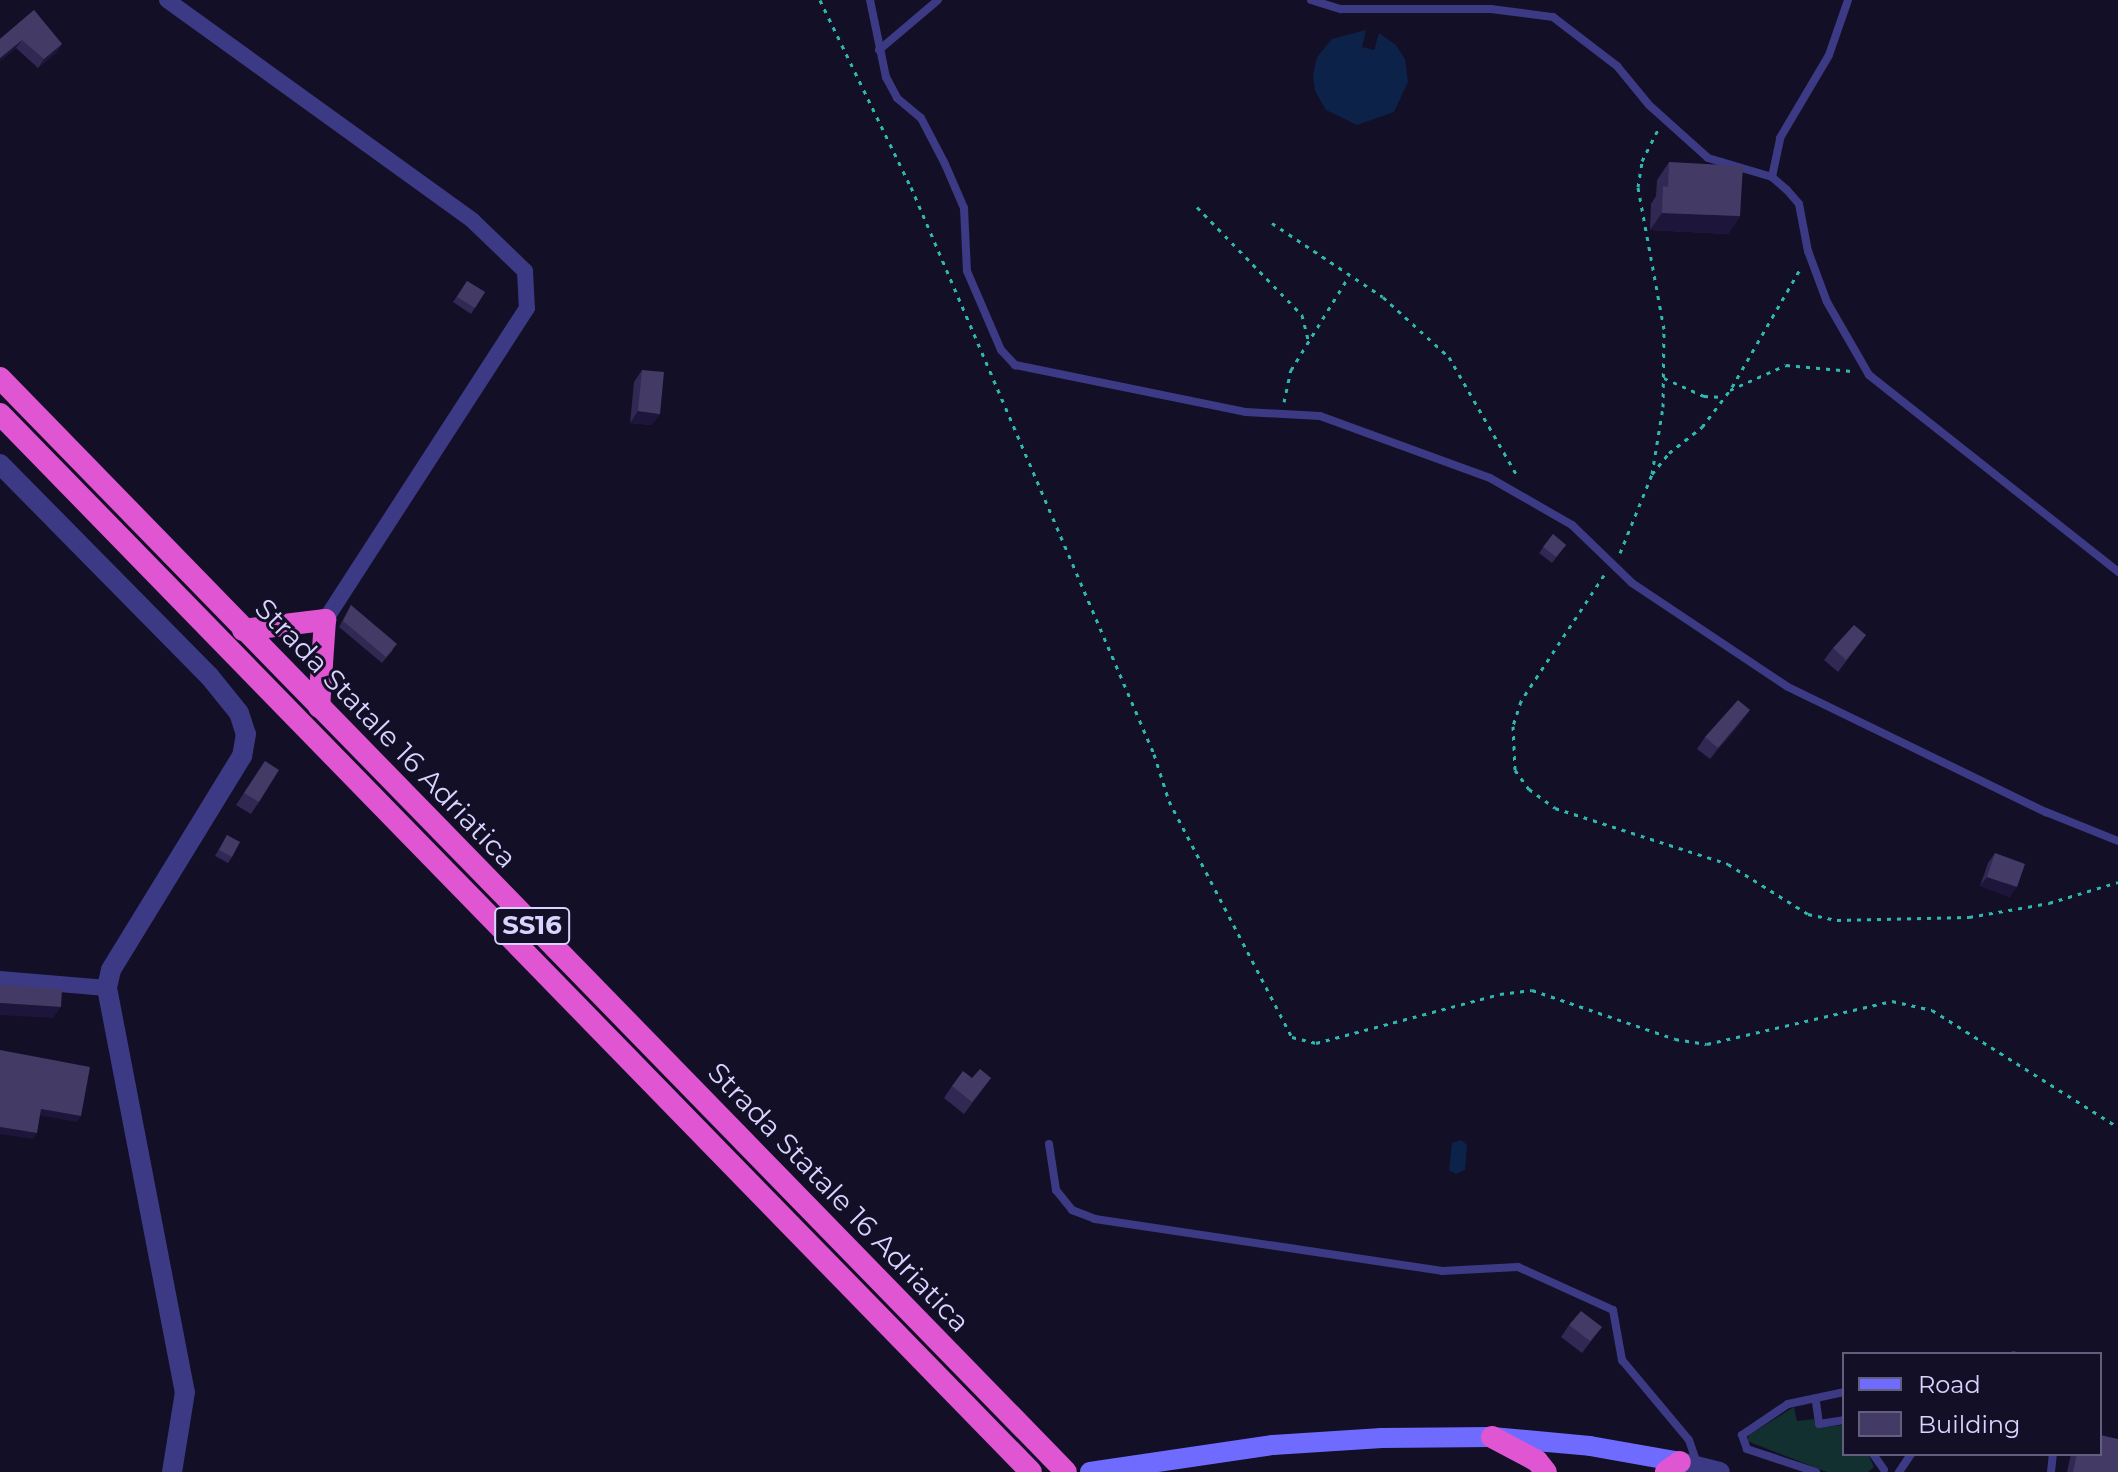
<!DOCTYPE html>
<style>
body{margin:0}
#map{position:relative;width:2118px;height:1472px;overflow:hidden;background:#130f26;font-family:Montserrat,sans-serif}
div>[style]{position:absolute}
.green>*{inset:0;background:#12302f}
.water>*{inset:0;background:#0c2248}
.path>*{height:3px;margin-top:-1.5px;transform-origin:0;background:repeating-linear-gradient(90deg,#2fb8b0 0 4px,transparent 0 10px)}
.service>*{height:8px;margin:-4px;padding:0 4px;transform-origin:4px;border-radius:4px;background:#3d3a85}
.minor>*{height:16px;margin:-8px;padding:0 8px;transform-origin:8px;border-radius:8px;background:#3d3a85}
.tertiary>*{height:20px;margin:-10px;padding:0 10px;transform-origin:10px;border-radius:10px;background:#3d3a85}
.secondary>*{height:20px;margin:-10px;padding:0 10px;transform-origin:10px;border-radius:10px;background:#6f6bff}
.trunk>*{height:22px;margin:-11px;padding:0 11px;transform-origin:11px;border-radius:11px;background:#e055d1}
.wall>*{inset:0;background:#312854}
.shaded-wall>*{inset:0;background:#1d163a}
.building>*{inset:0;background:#433a66}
span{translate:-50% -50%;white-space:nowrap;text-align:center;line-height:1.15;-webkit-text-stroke:6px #130f26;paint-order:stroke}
.shield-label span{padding:2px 6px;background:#130f26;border:2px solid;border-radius:6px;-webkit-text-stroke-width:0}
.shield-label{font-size:26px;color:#d9d4ff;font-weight:700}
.street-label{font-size:28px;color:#d9d4ff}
.legend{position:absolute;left:1842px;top:1352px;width:260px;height:104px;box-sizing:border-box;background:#130f26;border:2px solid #625e7d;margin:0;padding:10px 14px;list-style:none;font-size:24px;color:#d9d4ff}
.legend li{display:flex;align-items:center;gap:16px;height:40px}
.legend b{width:40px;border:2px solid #625e7d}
</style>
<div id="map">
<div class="green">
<div style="clip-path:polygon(1794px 1407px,1797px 1421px,1814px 1419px,1816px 1428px,1844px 1425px,1844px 1454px,1868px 1454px,1874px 1467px,1868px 1472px,1827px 1472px,1747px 1441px,1749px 1435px)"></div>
</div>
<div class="water">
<div style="clip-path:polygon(1366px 30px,1362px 47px,1374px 50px,1379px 33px,1396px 45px,1405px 59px,1408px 82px,1394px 112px,1357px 125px,1326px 110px,1315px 91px,1313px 74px,1317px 57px,1332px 39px)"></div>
<div style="clip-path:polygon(1461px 1140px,1467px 1145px,1465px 1170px,1456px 1174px,1449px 1170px,1452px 1143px)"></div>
</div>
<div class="path">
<div style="left:820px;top:0;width:208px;rotate:64.1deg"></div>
<div style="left:911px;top:187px;width:617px;rotate:66.8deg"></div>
<div style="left:1154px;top:754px;width:49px;rotate:72.3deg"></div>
<div style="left:1169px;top:801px;width:266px;rotate:62.5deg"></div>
<div style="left:1292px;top:1037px;width:25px;rotate:14deg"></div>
<div style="left:1316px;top:1043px;width:190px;rotate:-14.9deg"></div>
<div style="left:1500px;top:994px;width:32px;rotate:-7deg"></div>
<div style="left:1532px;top:990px;width:151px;rotate:18.9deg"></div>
<div style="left:1675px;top:1039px;width:32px;rotate:9deg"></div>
<div style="left:1707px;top:1044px;width:190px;rotate:-13.1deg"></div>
<div style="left:1892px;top:1001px;width:41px;rotate:12.7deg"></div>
<div style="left:1932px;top:1010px;width:220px;rotate:32.2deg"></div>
<div style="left:1197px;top:207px;width:151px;rotate:45.8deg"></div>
<div style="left:1302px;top:315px;width:25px;rotate:76deg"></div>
<div style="left:1272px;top:223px;width:133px;rotate:33.7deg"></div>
<div style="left:1383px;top:297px;width:89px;rotate:42.3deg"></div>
<div style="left:1449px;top:357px;width:138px;rotate:60.1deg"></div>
<div style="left:1664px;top:378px;width:44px;rotate:24.2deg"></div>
<div style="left:1704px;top:396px;width:20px;rotate:3deg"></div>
<div style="left:1732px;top:387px;width:136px;rotate:-60deg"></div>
<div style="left:1284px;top:402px;width:33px;rotate:-78deg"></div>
<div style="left:1291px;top:370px;width:110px;rotate:-58.3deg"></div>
<div style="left:1652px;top:474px;width:68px;rotate:-80.7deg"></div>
<div style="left:1663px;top:407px;width:78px;rotate:-89.3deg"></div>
<div style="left:1664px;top:329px;width:144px;rotate:-100.4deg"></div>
<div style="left:1638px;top:187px;width:26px;rotate:-81deg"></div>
<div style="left:1642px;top:161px;width:36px;rotate:-63deg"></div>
<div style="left:1620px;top:553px;width:85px;rotate:-67.9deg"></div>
<div style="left:1652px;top:474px;width:27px;rotate:-51deg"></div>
<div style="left:1669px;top:453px;width:42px;rotate:-38.2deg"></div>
<div style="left:1702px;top:427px;width:46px;rotate:-52.9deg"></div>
<div style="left:1730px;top:390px;width:61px;rotate:-24.1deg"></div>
<div style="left:1786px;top:365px;width:66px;rotate:5.2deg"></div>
<div style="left:1604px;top:575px;width:151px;rotate:123.4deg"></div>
<div style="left:1521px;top:701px;width:26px;rotate:108deg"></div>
<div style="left:1513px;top:726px;width:44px;rotate:87.4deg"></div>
<div style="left:1515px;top:770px;width:24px;rotate:54deg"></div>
<div style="left:1529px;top:789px;width:32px;rotate:36deg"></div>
<div style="left:1555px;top:808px;width:182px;rotate:17.9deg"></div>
<div style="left:1728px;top:864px;width:94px;rotate:32deg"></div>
<div style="left:1808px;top:914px;width:30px;rotate:12deg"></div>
<div style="left:1837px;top:920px;width:132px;rotate:-1.3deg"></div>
<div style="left:1969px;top:917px;width:81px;rotate:-9.9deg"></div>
<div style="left:2049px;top:903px;width:72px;rotate:-16.9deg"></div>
</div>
<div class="service">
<div style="left:870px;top:0;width:79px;rotate:78.3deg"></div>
<div style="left:886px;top:77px;width:24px;rotate:62deg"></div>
<div style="left:897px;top:98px;width:31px;rotate:40deg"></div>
<div style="left:921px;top:118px;width:52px;rotate:62.4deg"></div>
<div style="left:945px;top:164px;width:48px;rotate:66.6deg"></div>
<div style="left:964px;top:208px;width:63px;rotate:87.3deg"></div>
<div style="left:967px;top:271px;width:86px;rotate:66.7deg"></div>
<div style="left:1001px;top:350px;width:21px;rotate:47deg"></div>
<div style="left:1015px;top:365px;width:236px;rotate:11.5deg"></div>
<div style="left:1246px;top:412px;width:74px;rotate:3.1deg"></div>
<div style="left:1320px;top:416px;width:181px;rotate:20deg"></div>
<div style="left:1490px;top:478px;width:95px;rotate:29.8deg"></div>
<div style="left:1572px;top:525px;width:83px;rotate:44deg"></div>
<div style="left:1632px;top:583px;width:187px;rotate:33.7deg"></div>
<div style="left:1788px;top:687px;width:287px;rotate:25.9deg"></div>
<div style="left:2046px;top:812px;width:78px;rotate:21.9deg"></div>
<div style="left:1311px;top:0;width:31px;rotate:17deg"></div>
<div style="left:1341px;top:9px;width:150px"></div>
<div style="left:1491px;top:9px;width:63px;rotate:7.4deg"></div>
<div style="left:1553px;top:17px;width:81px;rotate:37.4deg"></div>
<div style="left:1617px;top:66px;width:50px;rotate:50.6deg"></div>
<div style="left:1649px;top:105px;width:79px;rotate:41.9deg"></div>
<div style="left:1708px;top:158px;width:67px;rotate:16.5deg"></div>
<div style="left:1772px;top:177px;width:20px;rotate:41deg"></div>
<div style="left:1787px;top:190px;width:18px;rotate:49deg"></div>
<div style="left:1799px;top:204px;width:48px;rotate:79.2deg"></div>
<div style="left:1808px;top:251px;width:54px;rotate:69.6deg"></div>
<div style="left:1827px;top:302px;width:84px;rotate:60.1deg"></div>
<div style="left:1869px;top:375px;width:318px;rotate:38.3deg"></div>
<div style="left:879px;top:50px;width:77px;rotate:-40.3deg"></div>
<div style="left:1772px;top:177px;width:40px;rotate:-78deg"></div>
<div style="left:1780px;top:138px;width:96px;rotate:-59.4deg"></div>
<div style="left:1829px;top:55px;width:58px;rotate:-70.9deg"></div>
<div style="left:1049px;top:1144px;width:47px;rotate:81.3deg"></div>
<div style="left:1056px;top:1190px;width:26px;rotate:51deg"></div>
<div style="left:1072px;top:1210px;width:25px;rotate:21deg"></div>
<div style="left:1095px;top:1219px;width:351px;rotate:8.5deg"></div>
<div style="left:1442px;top:1271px;width:76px;rotate:-3deg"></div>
<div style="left:1518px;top:1267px;width:104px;rotate:24.4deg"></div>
<div style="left:1613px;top:1310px;width:51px;rotate:79.8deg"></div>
<div style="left:1622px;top:1360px;width:104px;rotate:50.1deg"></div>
<div style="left:1689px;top:1440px;width:28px;rotate:71deg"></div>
<div style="left:1816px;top:1402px;width:22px;rotate:82deg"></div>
<div style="left:1819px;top:1424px;width:25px;rotate:-9deg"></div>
<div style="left:1873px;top:1454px;width:19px;rotate:55deg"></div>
<div style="left:1816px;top:1472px;width:73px;rotate:-161.6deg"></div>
<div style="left:1747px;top:1449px;width:15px;rotate:-110deg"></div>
<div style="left:1742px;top:1435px;width:55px;rotate:-34deg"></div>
<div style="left:1788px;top:1404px;width:57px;rotate:-12.1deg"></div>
<div style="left:1899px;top:1472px;width:22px;rotate:-56deg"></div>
<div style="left:2051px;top:1472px;width:18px;rotate:-84deg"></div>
</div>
<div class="minor">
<div style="left:167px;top:0;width:377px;rotate:35.8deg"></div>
<div style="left:473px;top:221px;width:72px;rotate:43.9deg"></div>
<div style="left:525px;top:271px;width:37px;rotate:87deg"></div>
<div style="left:527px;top:308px;width:372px;rotate:122.9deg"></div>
<div style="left:0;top:979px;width:107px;rotate:4.8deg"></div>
</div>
<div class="tertiary">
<div style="left:0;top:464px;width:299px;rotate:45.4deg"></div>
<div style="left:210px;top:677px;width:46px;rotate:51.1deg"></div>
<div style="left:239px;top:713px;width:22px;rotate:72deg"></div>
<div style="left:246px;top:734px;width:22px;rotate:100deg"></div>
<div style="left:242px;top:756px;width:251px;rotate:121.5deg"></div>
<div style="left:111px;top:970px;width:18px;rotate:103deg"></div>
<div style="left:107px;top:988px;width:411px;rotate:79.1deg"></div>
<div style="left:185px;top:1392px;width:81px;rotate:99.2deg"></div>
<div style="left:1680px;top:1462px;width:41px;rotate:14deg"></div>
</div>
<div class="secondary">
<div style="left:1090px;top:1472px;width:185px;rotate:-8.4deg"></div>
<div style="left:1273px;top:1445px;width:109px;rotate:-3.7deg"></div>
<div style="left:1382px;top:1438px;width:110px;rotate:-0.5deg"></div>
<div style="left:1492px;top:1437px;width:98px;rotate:5.2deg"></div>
<div style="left:1590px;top:1446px;width:91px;rotate:10.1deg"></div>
</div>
<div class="trunk">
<div style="left:0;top:378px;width:1527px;rotate:45.74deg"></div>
<div style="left:0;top:414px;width:1477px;rotate:45.74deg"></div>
<div style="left:243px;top:630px;width:83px;rotate:-7deg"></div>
<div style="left:325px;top:620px;width:87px;rotate:93.9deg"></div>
<div style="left:1492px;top:1437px;width:51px;rotate:28.1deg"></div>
<div style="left:1537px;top:1461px;width:14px;rotate:51deg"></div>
<div style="left:1666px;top:1472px;width:17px;rotate:-36deg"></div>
</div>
<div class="wall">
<div style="clip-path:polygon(34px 10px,62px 44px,56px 53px,38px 68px,16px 48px,0 61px,0 39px)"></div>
<div style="clip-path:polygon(1669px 162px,1740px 216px,1728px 234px,1650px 230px,1651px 204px,1656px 196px,1657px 180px)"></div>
<div style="clip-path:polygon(467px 281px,485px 292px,471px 314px,453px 302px)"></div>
<div style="clip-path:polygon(642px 370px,660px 414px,651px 425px,630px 423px,634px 382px)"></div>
<div style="clip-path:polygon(1553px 534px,1566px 545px,1552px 563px,1539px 553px)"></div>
<div style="clip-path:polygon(351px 605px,393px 650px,382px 663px,339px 627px)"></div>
<div style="clip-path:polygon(1866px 635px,1838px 672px,1824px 660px,1833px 648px)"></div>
<div style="clip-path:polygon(1742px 722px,1710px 759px,1697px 749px,1705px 737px)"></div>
<div style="clip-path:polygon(265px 761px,259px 802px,251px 814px,236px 805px)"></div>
<div style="clip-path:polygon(227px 835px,232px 857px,228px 863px,215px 856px)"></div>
<div style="clip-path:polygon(1995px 853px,2010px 897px,1980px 886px,1988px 863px)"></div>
<div style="clip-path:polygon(972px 1078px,991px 1078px,964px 1114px,944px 1098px,952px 1086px)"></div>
<div style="clip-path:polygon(1569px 1325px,1602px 1327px,1582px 1353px,1561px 1337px)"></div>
<div style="clip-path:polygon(2071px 1454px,2100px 1454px,2118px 1472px,2067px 1472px)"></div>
</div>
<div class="shaded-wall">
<div style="clip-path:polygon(22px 40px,16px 48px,0 61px,0 58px)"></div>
<div style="clip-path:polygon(62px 44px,56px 53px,38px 68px,44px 59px)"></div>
<div style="clip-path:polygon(1662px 213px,1740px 216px,1728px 234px,1650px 230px)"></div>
<div style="clip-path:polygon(638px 411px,660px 414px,651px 425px,630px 423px)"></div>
<div style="clip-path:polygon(1750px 710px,1742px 722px,1710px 759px,1718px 748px)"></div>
<div style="clip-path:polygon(1987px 877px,2017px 887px,2010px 897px,1980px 886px)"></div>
<div style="clip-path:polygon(0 1003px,61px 1007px,53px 1018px,0 1015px)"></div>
<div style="clip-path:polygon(41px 1109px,81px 1116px,77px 1122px,37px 1115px)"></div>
<div style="clip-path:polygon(0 1127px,37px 1133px,33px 1139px,0 1134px)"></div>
</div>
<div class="building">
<div style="clip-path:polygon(34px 10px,62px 44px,44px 59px,22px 40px,0 58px,0 39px)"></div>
<div style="clip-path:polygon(1669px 162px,1743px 166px,1740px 216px,1662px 213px,1663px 186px,1668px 187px)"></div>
<div style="clip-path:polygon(467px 281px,485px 292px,475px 308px,457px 297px)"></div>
<div style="clip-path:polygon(642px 370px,664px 372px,660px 414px,638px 411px)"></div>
<div style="clip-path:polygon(1553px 534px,1566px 545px,1556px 557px,1543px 547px)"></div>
<div style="clip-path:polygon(351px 605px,397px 644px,386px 657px,343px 621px)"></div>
<div style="clip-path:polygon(1854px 625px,1866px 635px,1846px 660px,1833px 648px)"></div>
<div style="clip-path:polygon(1738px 700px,1750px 710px,1718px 748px,1705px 737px)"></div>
<div style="clip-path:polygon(265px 761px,279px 770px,259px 802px,244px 793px)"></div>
<div style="clip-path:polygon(227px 835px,240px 842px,232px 857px,219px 850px)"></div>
<div style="clip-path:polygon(1995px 853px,2025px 864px,2017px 887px,1987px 877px)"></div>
<div style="clip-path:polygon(0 985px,62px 989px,61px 1007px,0 1003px)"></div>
<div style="clip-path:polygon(0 1050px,90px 1067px,81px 1116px,41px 1109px,37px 1133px,0 1127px)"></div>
<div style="clip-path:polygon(980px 1069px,991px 1078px,972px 1102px,952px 1086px,963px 1071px,972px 1078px)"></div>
<div style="clip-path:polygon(1581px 1311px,1602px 1327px,1590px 1341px,1569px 1325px)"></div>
<div style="clip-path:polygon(2012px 1351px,2027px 1354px,2012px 1354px)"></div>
<div style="clip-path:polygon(2100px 1435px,2118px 1439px,2118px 1472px,2073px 1472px,2077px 1454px,2100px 1454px)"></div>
</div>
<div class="shield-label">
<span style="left:532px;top:926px">SS16</span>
</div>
<div class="street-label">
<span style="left:386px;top:733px;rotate:46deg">Strada Statale 16 Adriatica</span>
<span style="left:839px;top:1197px;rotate:46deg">Strada Statale 16 Adriatica</span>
</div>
<ul class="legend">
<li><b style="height:10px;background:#6f6bff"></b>Road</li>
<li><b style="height:22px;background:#433a66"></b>Building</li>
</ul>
</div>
